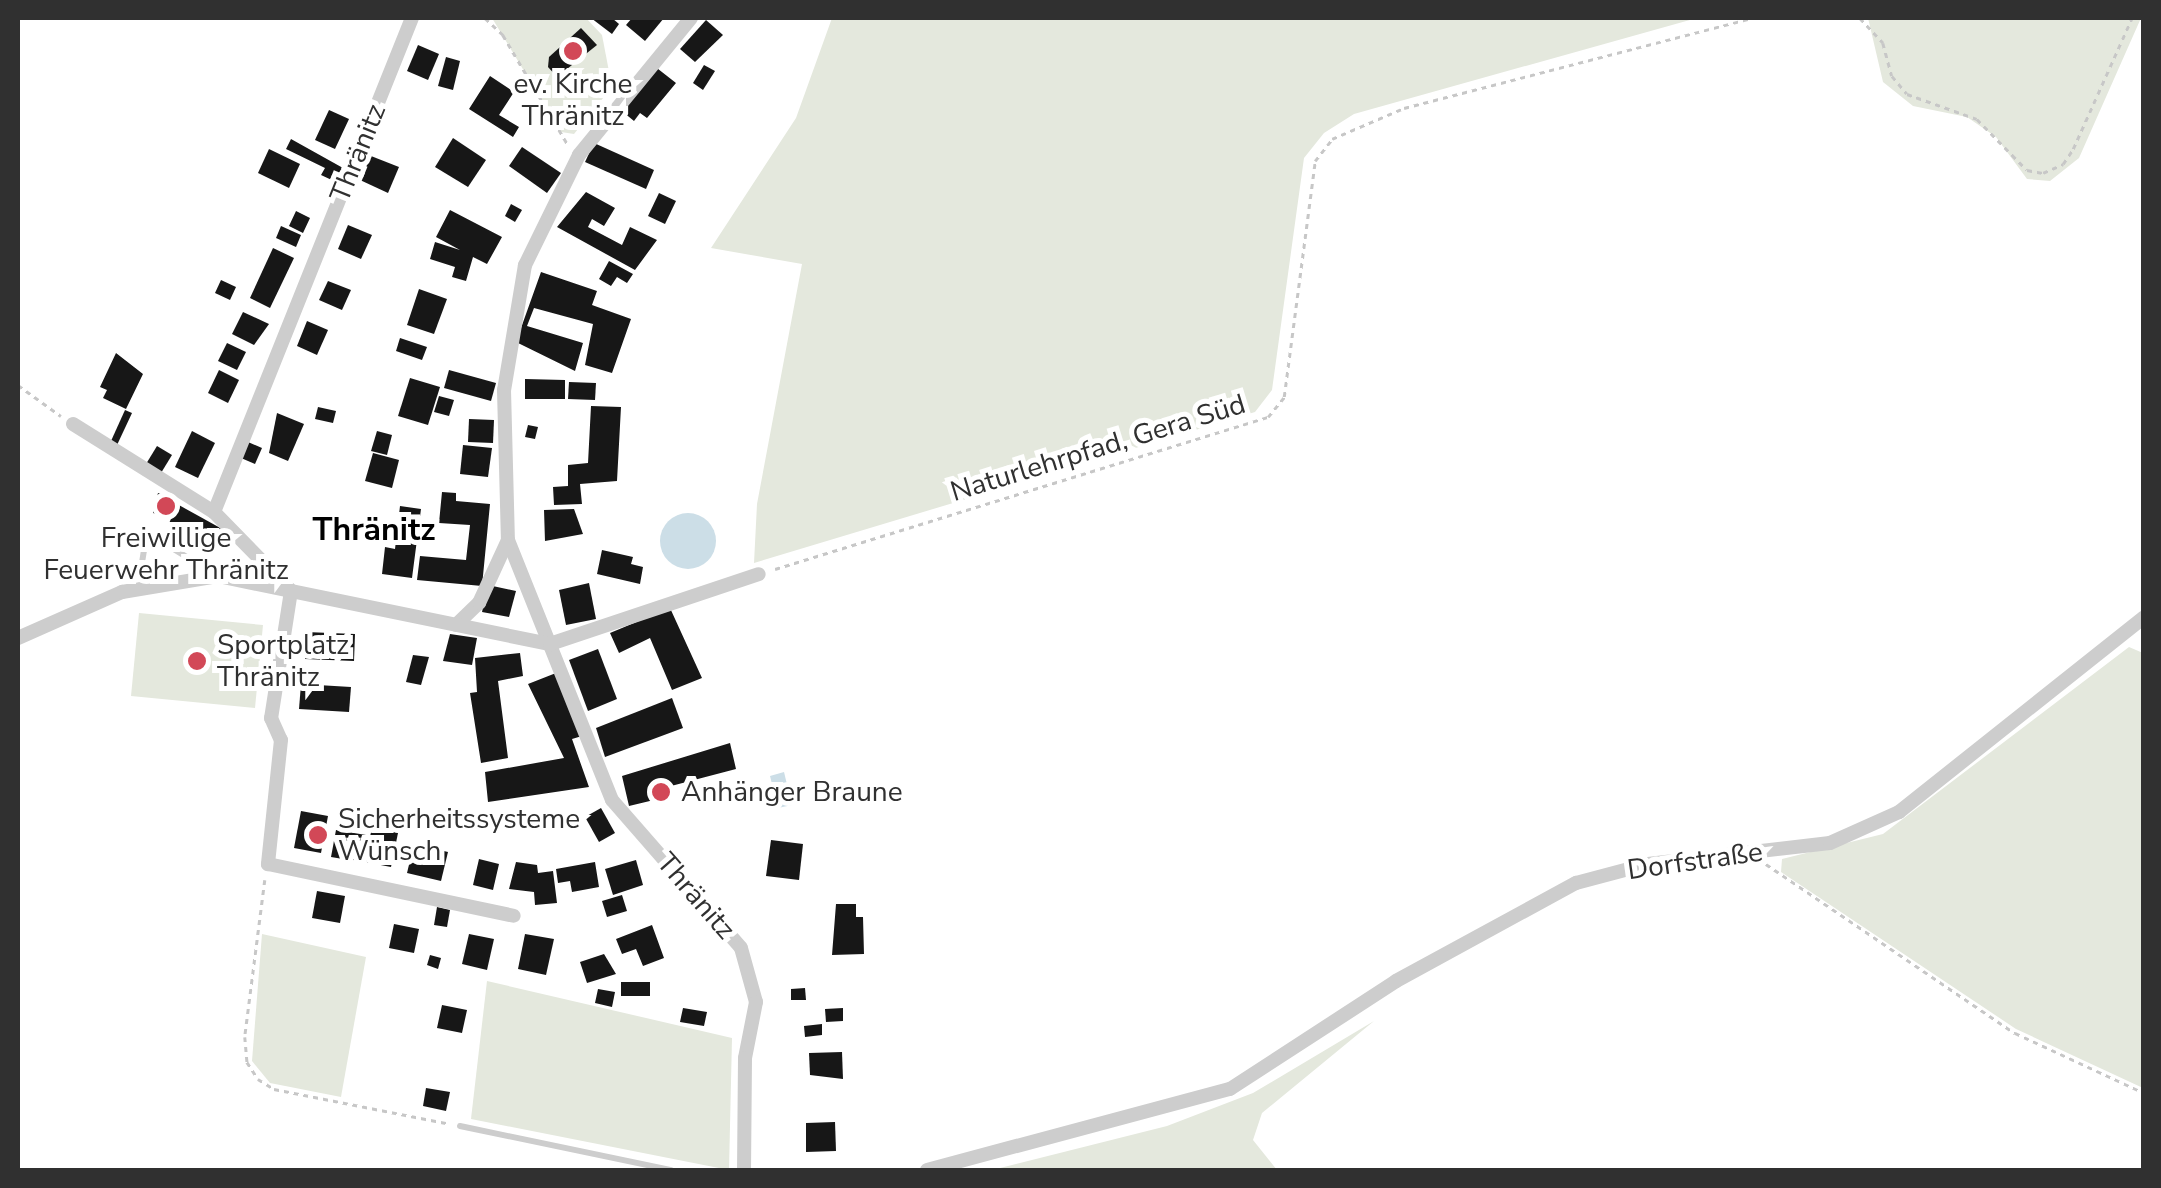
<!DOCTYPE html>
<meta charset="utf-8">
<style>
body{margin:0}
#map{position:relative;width:2161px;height:1188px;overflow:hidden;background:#fff;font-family:"Nunito Sans",sans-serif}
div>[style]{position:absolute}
.green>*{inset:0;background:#e4e8dd}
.water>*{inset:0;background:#ccdee7}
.round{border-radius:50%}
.building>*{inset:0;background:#171717}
.path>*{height:2.5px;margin-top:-1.25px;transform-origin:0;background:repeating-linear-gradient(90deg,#c7c7c7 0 5px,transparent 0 10px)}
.lane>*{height:6px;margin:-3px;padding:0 3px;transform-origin:3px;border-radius:3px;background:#cdcdcd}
.street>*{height:14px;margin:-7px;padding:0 7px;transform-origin:7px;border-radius:7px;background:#cdcdcd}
.dots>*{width:28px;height:28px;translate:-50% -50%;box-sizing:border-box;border:5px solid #fff;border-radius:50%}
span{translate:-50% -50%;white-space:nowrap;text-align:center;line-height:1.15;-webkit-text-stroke:10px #fff;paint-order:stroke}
.poi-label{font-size:28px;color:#303030}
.left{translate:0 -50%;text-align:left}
.street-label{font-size:28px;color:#303030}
.quarter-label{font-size:32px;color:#000;font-weight:700}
.frame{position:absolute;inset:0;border:20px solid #303030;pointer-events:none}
</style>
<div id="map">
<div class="green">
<div style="clip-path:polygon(492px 18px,586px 18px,602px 35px,612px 87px,574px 134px,561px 132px)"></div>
<div style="clip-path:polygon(832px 18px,1697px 18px,1354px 114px,1324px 133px,1304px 158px,1272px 390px,1255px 412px,754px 563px,757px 504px,802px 264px,711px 248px,796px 118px)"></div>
<div style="clip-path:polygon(1868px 18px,2141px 18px,2079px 158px,2050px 181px,2027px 179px,1996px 137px,1967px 117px,1913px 106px,1883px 82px)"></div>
<div style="clip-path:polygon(139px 613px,263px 625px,255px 708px,131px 696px)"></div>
<div style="clip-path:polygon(2129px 647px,2143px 653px,2143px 1088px,2016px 1029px,1781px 872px,1782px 859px,1883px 834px)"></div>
<div style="clip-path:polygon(262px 934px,366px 957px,341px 1097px,270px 1083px,252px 1061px)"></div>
<div style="clip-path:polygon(487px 981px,732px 1038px,729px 1170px,471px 1119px)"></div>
<div style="clip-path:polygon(1374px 1021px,1262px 1113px,1253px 1140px,1277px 1170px,992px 1170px,1167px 1126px,1253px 1093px)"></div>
</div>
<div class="water">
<div class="round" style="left:660px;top:513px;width:56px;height:56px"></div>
<div style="clip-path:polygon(784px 772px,792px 805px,778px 808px,770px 776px)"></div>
</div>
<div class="building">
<div style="clip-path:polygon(591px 18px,612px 18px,619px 24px,612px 34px)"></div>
<div style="clip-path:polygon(632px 18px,664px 18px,645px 41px,626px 25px)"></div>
<div style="clip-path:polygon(706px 20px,723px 35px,695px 62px,680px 49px)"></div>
<div style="clip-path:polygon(581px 28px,597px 45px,557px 77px,548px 67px,549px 57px)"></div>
<div style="clip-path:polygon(418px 45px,439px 54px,428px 80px,407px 71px)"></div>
<div style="clip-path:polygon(446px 57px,460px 61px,453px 90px,438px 86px)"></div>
<div style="clip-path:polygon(653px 65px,676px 83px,647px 118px,640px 113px,634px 121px,623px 112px)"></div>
<div style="clip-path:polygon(704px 65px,715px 71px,703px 90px,693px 83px)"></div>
<div style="clip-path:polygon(490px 76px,514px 92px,499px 115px,519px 127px,513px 137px,469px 109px)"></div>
<div style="clip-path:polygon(329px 110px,349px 119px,335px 149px,315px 140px)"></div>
<div style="clip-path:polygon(453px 138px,486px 160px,468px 187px,435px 167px)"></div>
<div style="clip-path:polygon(291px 139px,343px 168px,336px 182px,321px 175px,325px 168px,286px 149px)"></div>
<div style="clip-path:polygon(594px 143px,654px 170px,646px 189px,585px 162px)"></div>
<div style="clip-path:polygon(522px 147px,561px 173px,547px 193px,509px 166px)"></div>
<div style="clip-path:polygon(269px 149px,300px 164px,289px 188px,258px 173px)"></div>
<div style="clip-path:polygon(371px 156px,399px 167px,388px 193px,360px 180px)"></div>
<div style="clip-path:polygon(586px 192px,615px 208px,604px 226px,592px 219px,588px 227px,622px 245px,630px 227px,657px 240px,635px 270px,557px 227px)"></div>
<div style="clip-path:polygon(659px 193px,676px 201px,665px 224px,648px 216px)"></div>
<div style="clip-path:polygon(511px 204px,522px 210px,515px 222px,505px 216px)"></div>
<div style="clip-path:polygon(450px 210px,502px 237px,487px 264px,473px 257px,466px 281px,452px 277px,455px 267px,430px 259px,435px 242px,460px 250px,436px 237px)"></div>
<div style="clip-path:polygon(296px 211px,310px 218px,303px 233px,289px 226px)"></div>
<div style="clip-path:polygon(348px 225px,372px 235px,361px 259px,338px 249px)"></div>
<div style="clip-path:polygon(281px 226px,301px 235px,296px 247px,276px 238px)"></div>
<div style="clip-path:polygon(273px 248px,294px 258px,270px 308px,250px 298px)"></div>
<div style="clip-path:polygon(609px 261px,633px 274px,627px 283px,617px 277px,611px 286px,599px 279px)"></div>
<div style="clip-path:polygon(541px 272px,597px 291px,592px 305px,631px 319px,612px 373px,585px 365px,593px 324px,534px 308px,527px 326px,583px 343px,575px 371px,516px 342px)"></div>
<div style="clip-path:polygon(221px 280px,236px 287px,230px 300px,215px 293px)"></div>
<div style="clip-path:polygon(328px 281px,351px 290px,342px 310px,319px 300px)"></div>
<div style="clip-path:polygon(419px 289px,447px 299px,434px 334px,407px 325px)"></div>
<div style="clip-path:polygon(243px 312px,269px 324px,254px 345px,232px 334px)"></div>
<div style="clip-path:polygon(307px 321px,328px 330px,317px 355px,297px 346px)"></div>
<div style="clip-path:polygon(400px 338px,427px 347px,422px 360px,396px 351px)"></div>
<div style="clip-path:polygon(227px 343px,246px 352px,237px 370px,218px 361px)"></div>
<div style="clip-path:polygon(116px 353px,143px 374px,126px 409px,103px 398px,107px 390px,100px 387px)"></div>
<div style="clip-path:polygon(219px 370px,239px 380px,228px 403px,208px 393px)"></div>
<div style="clip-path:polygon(449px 370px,496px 383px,491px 401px,444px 388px)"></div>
<div style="clip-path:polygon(410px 378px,440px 387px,428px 425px,398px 416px)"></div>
<div style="clip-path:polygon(525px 379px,565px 380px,565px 399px,525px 399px)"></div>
<div style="clip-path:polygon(569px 382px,596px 383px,595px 400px,568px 399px)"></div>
<div style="clip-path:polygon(439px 396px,454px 400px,449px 416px,434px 412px)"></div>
<div style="clip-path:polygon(591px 406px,621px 407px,617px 481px,580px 484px,582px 504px,554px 505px,553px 487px,568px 486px,568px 465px,588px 463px)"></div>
<div style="clip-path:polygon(318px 407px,336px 411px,333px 423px,315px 419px)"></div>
<div style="clip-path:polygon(125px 410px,132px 413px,117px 445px,111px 441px)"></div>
<div style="clip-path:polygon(277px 413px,304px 424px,288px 461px,269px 453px)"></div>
<div style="clip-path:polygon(469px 419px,494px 420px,493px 443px,468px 442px)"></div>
<div style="clip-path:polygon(528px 425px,538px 427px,535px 439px,525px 437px)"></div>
<div style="clip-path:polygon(192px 431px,215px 443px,198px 478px,175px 467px)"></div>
<div style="clip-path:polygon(377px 431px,392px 435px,387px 455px,371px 451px)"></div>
<div style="clip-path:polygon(248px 442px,262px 448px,255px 464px,241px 458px)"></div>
<div style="clip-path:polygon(463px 445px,492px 448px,488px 477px,460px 474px)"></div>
<div style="clip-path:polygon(157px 446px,172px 455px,161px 473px,146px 464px)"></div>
<div style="clip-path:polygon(373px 453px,399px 460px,392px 488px,365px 481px)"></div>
<div style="clip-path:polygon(442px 492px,456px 493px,456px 501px,490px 504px,482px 586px,417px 580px,420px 556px,466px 560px,470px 525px,439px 523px)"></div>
<div style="clip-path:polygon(158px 493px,176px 499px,169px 517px,153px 513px)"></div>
<div style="clip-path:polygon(177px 504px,233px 535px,227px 550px,168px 526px)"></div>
<div style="clip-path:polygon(400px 506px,421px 509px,412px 578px,382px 574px,385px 547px,395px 549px)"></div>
<div style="clip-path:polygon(574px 509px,583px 534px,545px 541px,544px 510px)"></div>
<div style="clip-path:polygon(602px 550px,633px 557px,631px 564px,643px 567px,640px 584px,597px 574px)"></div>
<div style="clip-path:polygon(589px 583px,596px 619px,566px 625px,559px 590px)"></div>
<div style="clip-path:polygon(488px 585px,516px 591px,509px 617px,482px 612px)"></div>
<div style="clip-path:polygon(670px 608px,702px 678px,672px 690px,650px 638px,619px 653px,610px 633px)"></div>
<div style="clip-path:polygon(306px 632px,355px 634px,354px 661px,305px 659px)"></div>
<div style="clip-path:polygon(450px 634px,477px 638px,472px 665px,443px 661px)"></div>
<div style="clip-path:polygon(598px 649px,617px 699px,588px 711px,569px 660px)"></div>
<div style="clip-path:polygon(520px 653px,523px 676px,498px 681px,508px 758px,481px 763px,470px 693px,477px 692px,475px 658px)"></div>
<div style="clip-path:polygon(413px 655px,429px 657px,421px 685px,406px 682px)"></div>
<div style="clip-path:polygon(556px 673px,582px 736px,572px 739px,589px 787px,488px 802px,485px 772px,564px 758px,528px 684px)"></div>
<div style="clip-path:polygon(301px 684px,351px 687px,349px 712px,299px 709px)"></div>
<div style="clip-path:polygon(672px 698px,683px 728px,605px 757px,596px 728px)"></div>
<div style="clip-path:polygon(730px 743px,736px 769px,652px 791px,654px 800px,629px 806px,622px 776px)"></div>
<div style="clip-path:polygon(601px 808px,615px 833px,599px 842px,585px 817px)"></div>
<div style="clip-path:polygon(301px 811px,328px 816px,321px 853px,294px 848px)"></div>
<div style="clip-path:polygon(372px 827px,398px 833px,391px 867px,365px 862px)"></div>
<div style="clip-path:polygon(336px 830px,366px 835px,361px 862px,331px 857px)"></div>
<div style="clip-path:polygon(771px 840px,803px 844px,799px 880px,766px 876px)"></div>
<div style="clip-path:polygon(414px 844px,448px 852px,441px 881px,407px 873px)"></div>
<div style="clip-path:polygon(479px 859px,499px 864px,493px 890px,473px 885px)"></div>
<div style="clip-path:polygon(636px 860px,643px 885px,613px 895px,605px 869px)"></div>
<div style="clip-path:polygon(516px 862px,537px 865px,538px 873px,553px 871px,557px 903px,535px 905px,534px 892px,509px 889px)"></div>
<div style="clip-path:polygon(595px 862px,599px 887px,572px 892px,570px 881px,558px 883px,556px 869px)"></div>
<div style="clip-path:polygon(317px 891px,345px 896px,340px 923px,312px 918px)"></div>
<div style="clip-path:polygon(622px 895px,627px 911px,607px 917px,602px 901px)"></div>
<div style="clip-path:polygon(836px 904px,856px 904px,856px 917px,863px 917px,864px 954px,832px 955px)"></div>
<div style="clip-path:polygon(437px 907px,450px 910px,447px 927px,434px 925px)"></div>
<div style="clip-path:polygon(394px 924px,419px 929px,414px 953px,389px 948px)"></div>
<div style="clip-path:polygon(652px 925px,664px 958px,643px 966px,636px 949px,622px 954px,616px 939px)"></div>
<div style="clip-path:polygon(469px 934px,494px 939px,487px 970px,462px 964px)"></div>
<div style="clip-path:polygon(525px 934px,554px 939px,546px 975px,518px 969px)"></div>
<div style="clip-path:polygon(604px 954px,616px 974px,587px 983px,580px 962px)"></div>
<div style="clip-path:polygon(430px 955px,441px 958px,438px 969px,427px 965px)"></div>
<div style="clip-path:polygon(621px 982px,650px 982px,650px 996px,621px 996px)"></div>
<div style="clip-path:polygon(805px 988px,806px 1000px,791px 1000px,791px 989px)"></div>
<div style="clip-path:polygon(598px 989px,615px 992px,612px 1007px,595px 1003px)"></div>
<div style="clip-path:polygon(442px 1005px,467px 1010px,462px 1033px,437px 1028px)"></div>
<div style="clip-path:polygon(683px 1008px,707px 1012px,704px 1026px,680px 1022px)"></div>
<div style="clip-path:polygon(843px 1008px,843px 1021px,826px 1022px,825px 1009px)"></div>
<div style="clip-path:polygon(822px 1024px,822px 1035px,805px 1037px,804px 1026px)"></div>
<div style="clip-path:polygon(842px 1052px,843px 1079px,810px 1075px,809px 1053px)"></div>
<div style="clip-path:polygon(426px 1088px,450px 1092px,446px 1111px,423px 1106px)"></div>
<div style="clip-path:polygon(835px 1122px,836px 1151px,806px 1152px,806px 1123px)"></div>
</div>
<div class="path">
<div style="left:485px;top:18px;width:25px;rotate:43deg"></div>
<div style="left:503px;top:35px;width:128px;rotate:59.4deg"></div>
<div style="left:1860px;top:18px;width:34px;rotate:47deg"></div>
<div style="left:1883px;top:43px;width:34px;rotate:75deg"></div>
<div style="left:1892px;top:76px;width:23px;rotate:50deg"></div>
<div style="left:1907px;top:94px;width:74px;rotate:19.7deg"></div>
<div style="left:1977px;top:119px;width:71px;rotate:45.6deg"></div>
<div style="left:2027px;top:170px;width:16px;rotate:11deg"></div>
<div style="left:2043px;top:173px;width:22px;rotate:-24deg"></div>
<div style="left:2063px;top:164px;width:18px;rotate:-56deg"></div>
<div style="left:2073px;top:149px;width:144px;rotate:-65.8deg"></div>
<div style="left:18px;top:385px;width:53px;rotate:35.8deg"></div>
<div style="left:775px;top:569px;width:516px;rotate:-17.14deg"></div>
<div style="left:1268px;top:417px;width:26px;rotate:-51deg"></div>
<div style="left:1284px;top:397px;width:238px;rotate:-82.5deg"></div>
<div style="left:1315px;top:161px;width:28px;rotate:-52deg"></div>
<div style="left:1332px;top:139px;width:78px;rotate:-23.3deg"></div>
<div style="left:1404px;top:108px;width:359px;rotate:-14.5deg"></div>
<div style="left:1766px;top:864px;width:301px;rotate:34.2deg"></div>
<div style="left:2015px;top:1033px;width:142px;rotate:24.9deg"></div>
<div style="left:265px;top:880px;width:158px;rotate:97.3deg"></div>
<div style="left:245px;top:1037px;width:25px;rotate:85deg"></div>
<div style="left:247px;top:1062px;width:20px;rotate:57deg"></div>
<div style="left:258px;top:1079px;width:19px;rotate:32deg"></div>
<div style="left:274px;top:1089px;width:179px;rotate:11.2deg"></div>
</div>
<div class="lane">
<div style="left:151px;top:586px;width:20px;rotate:-120deg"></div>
<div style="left:141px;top:569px;width:19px;rotate:-81deg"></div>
<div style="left:144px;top:550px;width:20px;rotate:-24deg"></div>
<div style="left:162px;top:542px;width:60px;rotate:31.3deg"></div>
<div style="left:460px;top:1126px;width:216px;rotate:11.8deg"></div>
</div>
<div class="street">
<div style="left:691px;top:18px;width:177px;rotate:129.3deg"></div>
<div style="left:579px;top:155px;width:123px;rotate:116.1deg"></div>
<div style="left:525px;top:265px;width:127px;rotate:99.5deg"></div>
<div style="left:504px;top:390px;width:150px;rotate:88.5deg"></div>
<div style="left:508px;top:540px;width:280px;rotate:68.2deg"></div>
<div style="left:612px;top:800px;width:196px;rotate:48.9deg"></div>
<div style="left:741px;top:948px;width:56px;rotate:74.5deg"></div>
<div style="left:756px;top:1002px;width:57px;rotate:101.1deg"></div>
<div style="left:745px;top:1058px;width:112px;rotate:90.5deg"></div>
<div style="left:73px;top:424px;width:166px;rotate:32deg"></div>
<div style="left:214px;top:512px;width:110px;rotate:45.7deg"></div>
<div style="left:291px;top:591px;width:129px;rotate:98.9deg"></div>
<div style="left:271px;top:718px;width:24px;rotate:66deg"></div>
<div style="left:281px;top:740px;width:125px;rotate:96deg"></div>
<div style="left:268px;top:864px;width:251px;rotate:11.9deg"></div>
<div style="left:214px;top:512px;width:532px;rotate:-68.16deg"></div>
<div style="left:456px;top:625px;width:32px;rotate:-44deg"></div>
<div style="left:479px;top:603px;width:69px;rotate:-65.3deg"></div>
<div style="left:18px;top:638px;width:114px;rotate:-23.9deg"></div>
<div style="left:122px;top:592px;width:97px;rotate:-9.5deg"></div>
<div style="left:218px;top:576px;width:339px;rotate:11.6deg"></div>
<div style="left:550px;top:644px;width:220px;rotate:-18.5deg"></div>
<div style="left:927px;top:1170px;width:314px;rotate:-15deg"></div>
<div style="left:1230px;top:1089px;width:198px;rotate:-33deg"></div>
<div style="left:1396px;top:981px;width:205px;rotate:-28.6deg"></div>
<div style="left:1576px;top:883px;width:74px;rotate:-14.8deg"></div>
<div style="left:1648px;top:864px;width:183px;rotate:-6.6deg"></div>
<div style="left:1830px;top:843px;width:76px;rotate:-24.2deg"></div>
<div style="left:1899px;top:812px;width:313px;rotate:-38.5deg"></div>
</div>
<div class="dots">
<div style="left:573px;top:51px;background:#d24857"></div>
<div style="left:166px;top:506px;background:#d24857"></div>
<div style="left:197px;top:661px;background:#d24857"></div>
<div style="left:661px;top:792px;background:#d24857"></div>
<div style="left:318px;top:835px;background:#d24857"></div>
</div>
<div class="poi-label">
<span style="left:573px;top:100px">ev. Kirche<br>Thränitz</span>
<span style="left:166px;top:554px">Freiwillige<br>Feuerwehr Thränitz</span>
<span class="left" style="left:217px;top:661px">Sportplatz<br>Thränitz</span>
<span class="left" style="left:681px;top:792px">Anhänger Braune</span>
<span class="left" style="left:338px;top:835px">Sicherheitssysteme<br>Wünsch</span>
</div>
<div class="street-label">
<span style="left:358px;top:153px;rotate:-68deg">Thränitz</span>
<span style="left:1098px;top:448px;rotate:-17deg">Naturlehrpfad, Gera Süd</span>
<span style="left:1695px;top:861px;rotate:-8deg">Dorfstraße</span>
<span style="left:696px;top:896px;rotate:49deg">Thränitz</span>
</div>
<div class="quarter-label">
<span style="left:374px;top:530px">Thränitz</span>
</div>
<div class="frame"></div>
</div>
